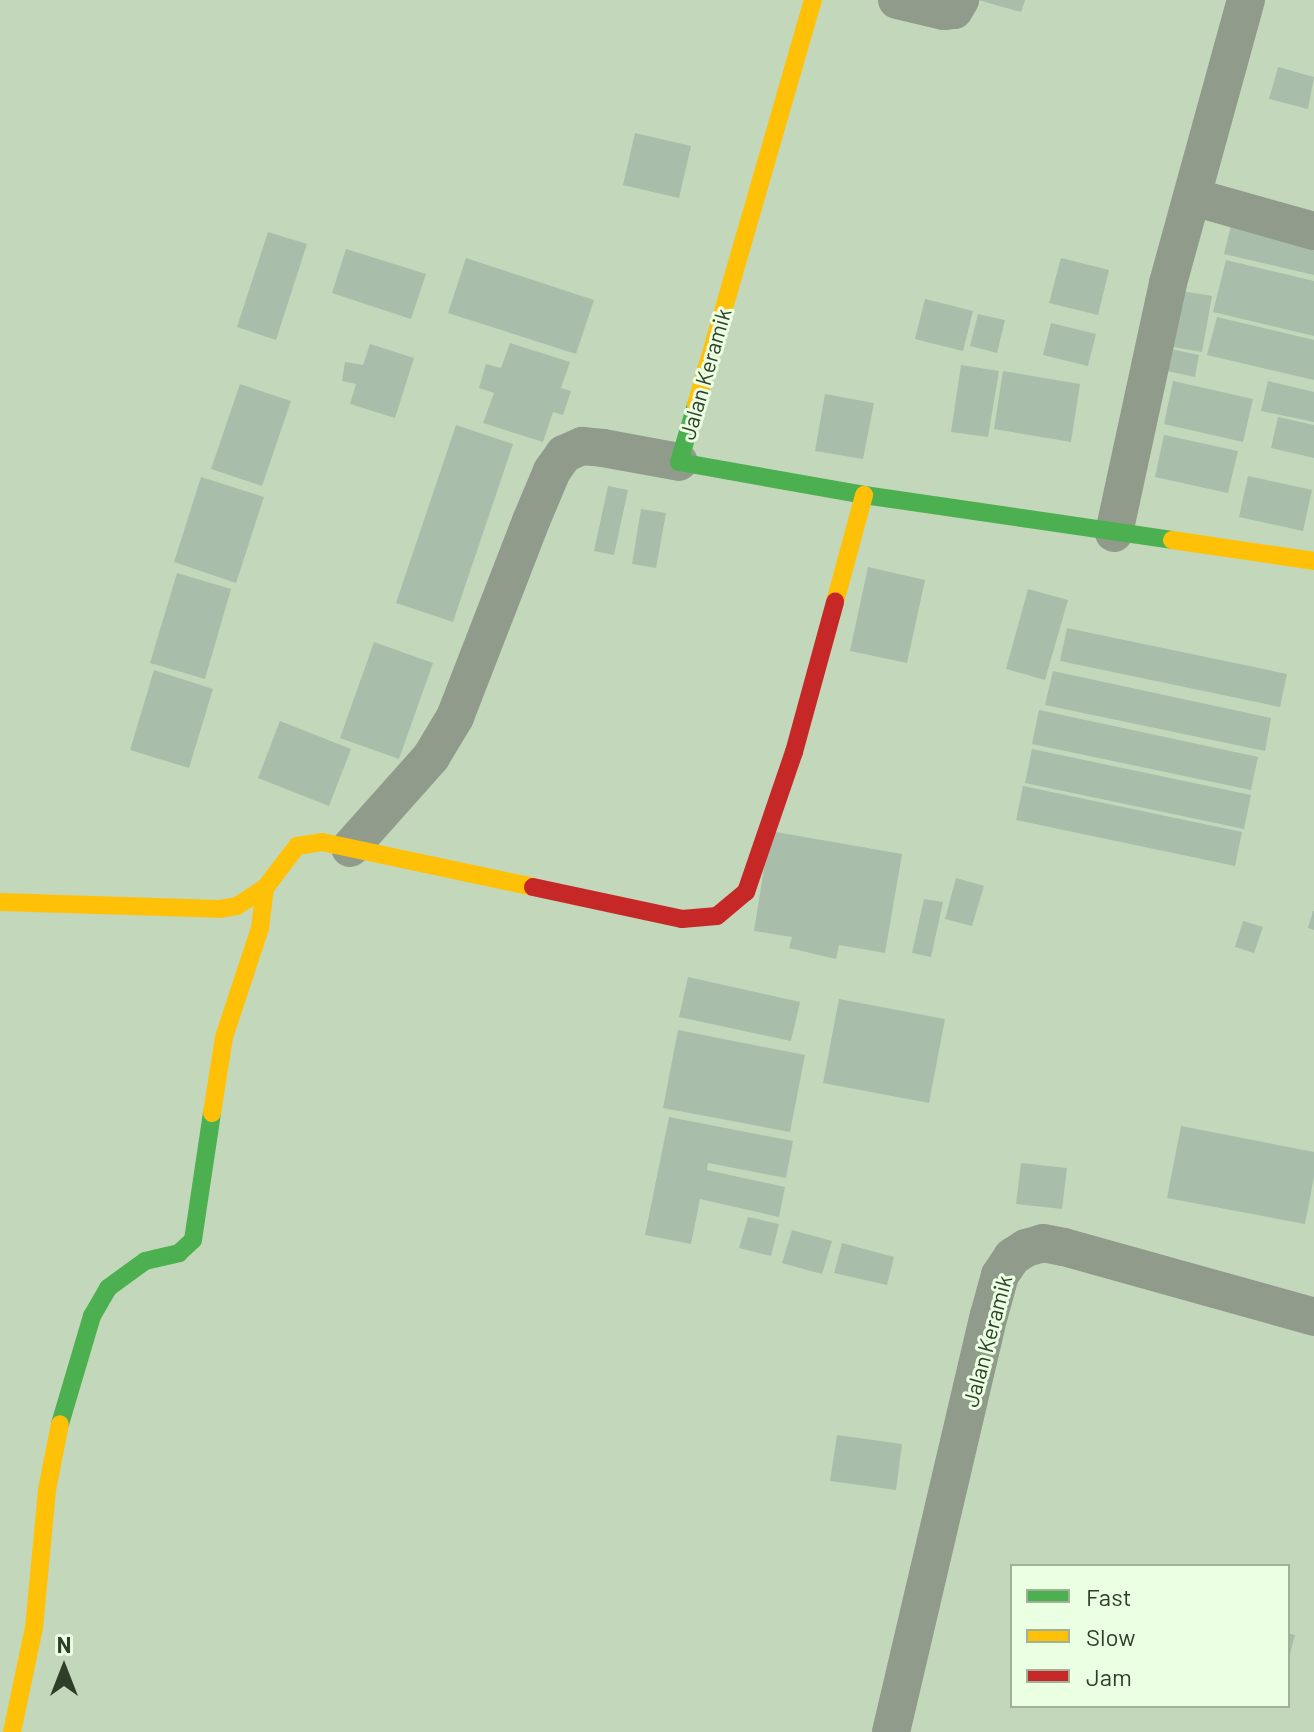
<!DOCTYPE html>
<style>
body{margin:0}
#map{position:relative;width:1314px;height:1732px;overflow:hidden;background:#c3d7bb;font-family:Barlow,sans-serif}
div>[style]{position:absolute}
.building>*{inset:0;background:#a9beaa}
.street>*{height:38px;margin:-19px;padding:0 19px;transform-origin:19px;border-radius:19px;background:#919b8c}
.fast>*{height:18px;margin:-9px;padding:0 9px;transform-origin:9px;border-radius:9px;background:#4caf50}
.slow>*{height:18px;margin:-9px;padding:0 9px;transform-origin:9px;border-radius:9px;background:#ffc107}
.jam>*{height:18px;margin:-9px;padding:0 9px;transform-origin:9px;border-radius:9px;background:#c62828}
span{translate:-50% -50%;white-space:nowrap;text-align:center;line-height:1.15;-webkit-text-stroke:6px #ebffe3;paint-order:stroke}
.street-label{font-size:22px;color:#2e3e28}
.legend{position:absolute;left:1010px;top:1564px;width:280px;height:144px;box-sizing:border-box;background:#ebffe3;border:2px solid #9fb298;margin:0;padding:10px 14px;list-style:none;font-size:24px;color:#2e3e28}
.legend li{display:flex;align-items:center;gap:16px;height:40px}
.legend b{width:40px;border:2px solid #9fb298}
.north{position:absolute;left:24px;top:1628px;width:80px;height:80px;-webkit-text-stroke:6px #ebffe3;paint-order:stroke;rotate:0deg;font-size:22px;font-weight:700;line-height:32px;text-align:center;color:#2e3e28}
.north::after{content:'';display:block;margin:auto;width:28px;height:36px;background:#2e3e28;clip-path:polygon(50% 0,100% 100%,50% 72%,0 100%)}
</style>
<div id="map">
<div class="building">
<div style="clip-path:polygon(978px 0,1025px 0,1021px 12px)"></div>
<div style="clip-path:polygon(1278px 67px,1314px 77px,1308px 109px,1269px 99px)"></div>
<div style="clip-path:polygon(635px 133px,691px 146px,679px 198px,623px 185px)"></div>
<div style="clip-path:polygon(1233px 217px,1314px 237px,1314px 275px,1224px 254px)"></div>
<div style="clip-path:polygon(268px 232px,307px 244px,276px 340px,237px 327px)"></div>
<div style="clip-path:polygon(346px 249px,426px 274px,411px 319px,332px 293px)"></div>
<div style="clip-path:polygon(466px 258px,594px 300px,576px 354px,448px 313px)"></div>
<div style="clip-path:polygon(1061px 258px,1109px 270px,1098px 315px,1049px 303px)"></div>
<div style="clip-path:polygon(1226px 260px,1314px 281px,1314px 336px,1213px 312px)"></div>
<div style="clip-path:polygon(1182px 291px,1212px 296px,1202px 352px,1156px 344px)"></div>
<div style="clip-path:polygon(925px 299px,973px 311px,963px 351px,915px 339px)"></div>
<div style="clip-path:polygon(978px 314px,1005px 320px,997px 353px,970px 346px)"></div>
<div style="clip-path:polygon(1217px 317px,1314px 340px,1314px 380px,1207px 355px)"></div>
<div style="clip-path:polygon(1051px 323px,1096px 334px,1088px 366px,1043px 355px)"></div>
<div style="clip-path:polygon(510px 343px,570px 362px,561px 388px,571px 391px,563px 415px,553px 412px,543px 442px,483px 423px,494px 393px,479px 388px,486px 364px,501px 368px)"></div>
<div style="clip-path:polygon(370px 344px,414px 358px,395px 418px,350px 404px,356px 384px,342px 381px,345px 362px,363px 365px)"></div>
<div style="clip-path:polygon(1170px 349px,1199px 355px,1195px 377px,1167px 371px)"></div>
<div style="clip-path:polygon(961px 365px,999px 371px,988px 437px,951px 432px)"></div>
<div style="clip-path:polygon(1003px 371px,1080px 384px,1071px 442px,994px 429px)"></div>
<div style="clip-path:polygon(1173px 381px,1253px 399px,1243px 442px,1164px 424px)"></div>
<div style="clip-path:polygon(1268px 381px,1314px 392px,1314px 422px,1261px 411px)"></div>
<div style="clip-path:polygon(240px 384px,291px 401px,262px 486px,211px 469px)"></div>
<div style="clip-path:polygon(825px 394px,874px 403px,863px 459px,815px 451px)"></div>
<div style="clip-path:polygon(1278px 417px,1314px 425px,1314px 458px,1271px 448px)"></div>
<div style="clip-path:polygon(456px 425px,513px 444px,453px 622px,396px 603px)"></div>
<div style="clip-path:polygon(1164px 435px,1238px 451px,1228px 493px,1155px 477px)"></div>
<div style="clip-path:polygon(1248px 476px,1312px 490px,1303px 531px,1239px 517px)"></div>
<div style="clip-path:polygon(201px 477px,264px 497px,236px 583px,174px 562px)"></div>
<div style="clip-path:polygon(608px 486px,628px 490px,614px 555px,594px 551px)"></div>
<div style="clip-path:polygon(641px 509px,666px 513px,656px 568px,632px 564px)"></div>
<div style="clip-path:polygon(868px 567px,925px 580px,907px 663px,850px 651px)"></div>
<div style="clip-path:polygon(177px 573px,231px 589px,205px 679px,150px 663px)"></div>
<div style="clip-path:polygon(1028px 589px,1068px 600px,1045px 680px,1006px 669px)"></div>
<div style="clip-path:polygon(1067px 628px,1287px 674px,1280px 707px,1060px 661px)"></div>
<div style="clip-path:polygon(374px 642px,433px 663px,399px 759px,340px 738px)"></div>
<div style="clip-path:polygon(154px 670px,213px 689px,189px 768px,130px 750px)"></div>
<div style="clip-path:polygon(1053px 671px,1271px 718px,1265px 751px,1045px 705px)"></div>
<div style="clip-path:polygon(1039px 710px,1258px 757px,1251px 790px,1032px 744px)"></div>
<div style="clip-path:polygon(280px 721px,351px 749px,329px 806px,258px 778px)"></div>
<div style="clip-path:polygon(1032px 749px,1251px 795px,1244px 829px,1025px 783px)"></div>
<div style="clip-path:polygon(1023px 786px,1242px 832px,1235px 866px,1016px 820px)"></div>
<div style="clip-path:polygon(770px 831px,902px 854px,885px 953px,839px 945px,836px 959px,789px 948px,792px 937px,754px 931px)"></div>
<div style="clip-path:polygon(956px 878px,984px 886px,972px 926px,945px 919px)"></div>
<div style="clip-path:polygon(924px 899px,943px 902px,931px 957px,912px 953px)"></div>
<div style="clip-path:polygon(1313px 911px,1314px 911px,1314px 930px,1308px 928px)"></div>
<div style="clip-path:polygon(1243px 921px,1263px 927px,1254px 953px,1235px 947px)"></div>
<div style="clip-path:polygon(688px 977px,800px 1002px,791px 1041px,679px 1017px)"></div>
<div style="clip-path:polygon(839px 999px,945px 1019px,929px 1103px,823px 1083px)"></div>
<div style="clip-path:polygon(678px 1030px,805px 1055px,790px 1132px,663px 1108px)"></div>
<div style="clip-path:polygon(669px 1117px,793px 1141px,786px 1178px,708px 1163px,707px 1170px,785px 1187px,779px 1217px,700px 1199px,691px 1244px,645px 1235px)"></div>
<div style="clip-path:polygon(1181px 1126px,1314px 1152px,1314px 1177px,1305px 1224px,1167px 1198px)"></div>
<div style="clip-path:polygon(1021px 1163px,1067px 1168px,1062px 1209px,1016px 1204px)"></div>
<div style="clip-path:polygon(748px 1217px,779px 1224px,771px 1256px,739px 1248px)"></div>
<div style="clip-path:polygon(792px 1230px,832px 1241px,822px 1274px,782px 1263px)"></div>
<div style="clip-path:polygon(842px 1243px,894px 1257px,887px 1285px,834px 1273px)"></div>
<div style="clip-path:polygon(837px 1435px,902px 1444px,896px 1490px,830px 1481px)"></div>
<div style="clip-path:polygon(1288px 1633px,1295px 1635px,1289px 1658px,1288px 1658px)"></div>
</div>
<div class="street">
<div style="left:897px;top:0;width:48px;rotate:13.2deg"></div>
<div style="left:944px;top:11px;width:10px;rotate:-6deg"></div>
<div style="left:954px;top:10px;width:12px;rotate:-59deg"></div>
<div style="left:1193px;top:197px;width:126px;rotate:15.7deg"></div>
<div style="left:1114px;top:533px;width:256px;rotate:-77.8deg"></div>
<div style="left:1168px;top:283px;width:294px;rotate:-74.6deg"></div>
<div style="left:350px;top:848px;width:122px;rotate:-48.3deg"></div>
<div style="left:431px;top:757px;width:47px;rotate:-59deg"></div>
<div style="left:455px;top:717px;width:210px;rotate:-68.8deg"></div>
<div style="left:531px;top:521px;width:54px;rotate:-67.2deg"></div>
<div style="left:552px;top:471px;width:21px;rotate:-55deg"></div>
<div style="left:564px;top:454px;width:20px;rotate:-24deg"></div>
<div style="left:582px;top:446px;width:21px;rotate:5deg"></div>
<div style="left:603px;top:448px;width:77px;rotate:10.4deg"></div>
<div style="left:891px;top:1732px;width:428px;rotate:-76.8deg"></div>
<div style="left:989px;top:1315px;width:41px;rotate:-74.6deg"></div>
<div style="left:1000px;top:1275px;width:22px;rotate:-56deg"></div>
<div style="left:1012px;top:1257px;width:17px;rotate:-33deg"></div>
<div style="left:1026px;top:1248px;width:18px;rotate:-16deg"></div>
<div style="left:1043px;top:1243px;width:21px;rotate:11deg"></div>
<div style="left:1064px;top:1247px;width:260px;rotate:15.6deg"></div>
</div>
<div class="fast">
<div style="left:696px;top:405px;width:59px;rotate:106.6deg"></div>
<div style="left:679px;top:462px;width:188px;rotate:10.1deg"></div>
<div style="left:864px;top:495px;width:311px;rotate:8.3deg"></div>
<div style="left:60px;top:1424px;width:113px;rotate:-73.5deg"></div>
<div style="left:92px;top:1316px;width:32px;rotate:-60deg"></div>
<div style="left:108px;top:1288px;width:46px;rotate:-36.1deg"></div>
<div style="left:145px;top:1261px;width:35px;rotate:-13deg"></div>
<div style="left:179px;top:1253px;width:19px;rotate:-43deg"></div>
<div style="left:193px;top:1240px;width:128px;rotate:-81.5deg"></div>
</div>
<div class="slow">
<div style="left:696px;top:405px;width:422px;rotate:-73.9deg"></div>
<div style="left:1172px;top:540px;width:144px;rotate:8.4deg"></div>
<div style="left:835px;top:602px;width:111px;rotate:-74.8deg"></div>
<div style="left:0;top:902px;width:219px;rotate:1.8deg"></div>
<div style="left:219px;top:909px;width:18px;rotate:-9deg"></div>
<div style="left:237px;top:906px;width:33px;rotate:-33deg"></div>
<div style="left:265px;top:888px;width:53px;rotate:-52.7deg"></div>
<div style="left:297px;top:846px;width:25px;rotate:-9deg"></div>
<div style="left:322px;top:842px;width:216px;rotate:12deg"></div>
<div style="left:212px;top:1113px;width:77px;rotate:-81deg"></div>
<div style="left:224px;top:1037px;width:115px;rotate:-71.7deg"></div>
<div style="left:260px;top:928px;width:40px;rotate:-82.9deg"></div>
<div style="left:12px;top:1732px;width:106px;rotate:-78.1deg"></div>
<div style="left:34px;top:1628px;width:139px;rotate:-84.6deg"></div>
<div style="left:47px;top:1490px;width:67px;rotate:-78.9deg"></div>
</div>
<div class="jam">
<div style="left:533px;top:887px;width:152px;rotate:12.1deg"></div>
<div style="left:682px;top:919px;width:35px;rotate:-5deg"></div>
<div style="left:717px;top:916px;width:38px;rotate:-40deg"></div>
<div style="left:746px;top:892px;width:148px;rotate:-71.1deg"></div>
<div style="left:794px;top:752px;width:156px;rotate:-74.7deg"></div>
</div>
<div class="street-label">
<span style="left:705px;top:374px;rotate:-74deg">Jalan Keramik</span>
<span style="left:987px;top:1341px;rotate:-75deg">Jalan Keramik</span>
</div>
<ul class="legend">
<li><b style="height:10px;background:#4caf50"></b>Fast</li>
<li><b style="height:10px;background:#ffc107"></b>Slow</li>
<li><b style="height:10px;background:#c62828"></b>Jam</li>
</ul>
<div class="north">N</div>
</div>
